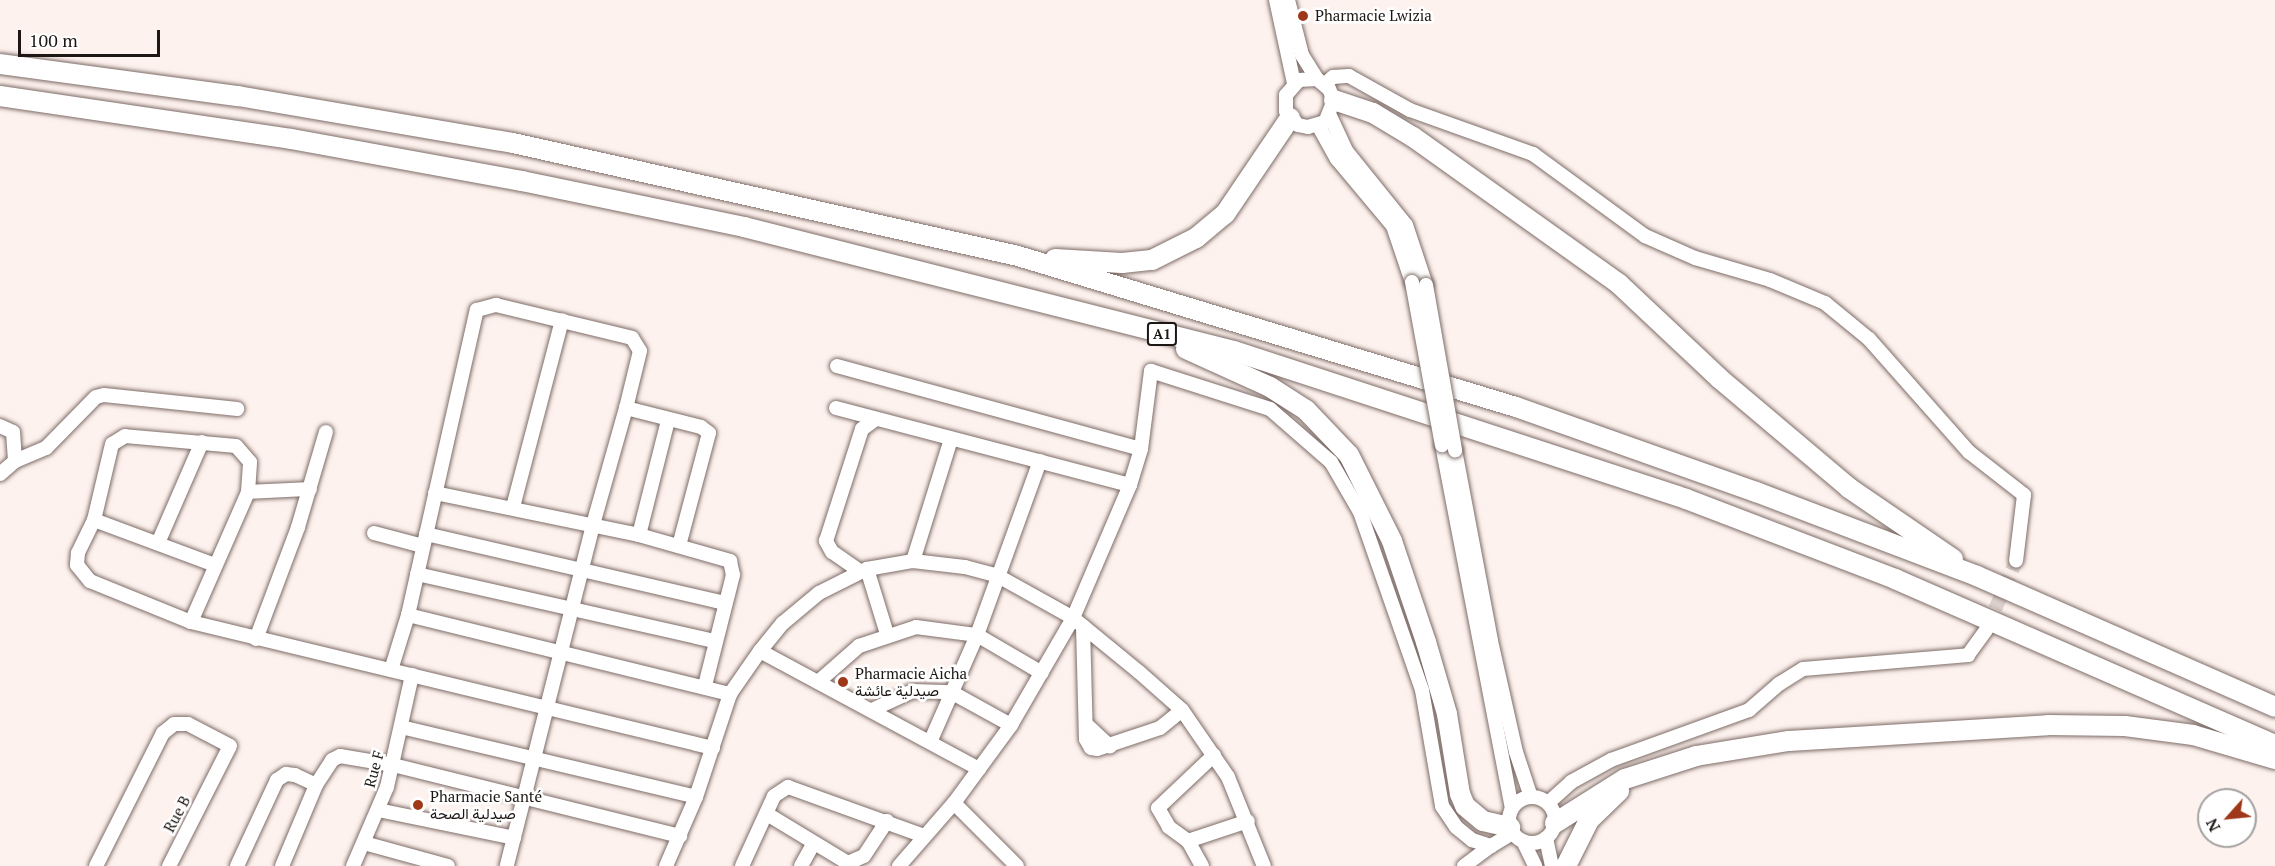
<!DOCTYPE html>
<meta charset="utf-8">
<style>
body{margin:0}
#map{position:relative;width:2275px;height:866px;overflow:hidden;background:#fef2ee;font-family:"PT Serif",Vazirmatn,serif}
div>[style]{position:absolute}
.minor-tunnel>*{height:14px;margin-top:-7px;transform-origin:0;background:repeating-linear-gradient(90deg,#dcd1cd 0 14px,transparent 0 21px)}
.roads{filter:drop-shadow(0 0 2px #7d6c67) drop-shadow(0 0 2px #7d6c67)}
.minor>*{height:14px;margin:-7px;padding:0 7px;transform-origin:7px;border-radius:7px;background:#fff}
.minor>.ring{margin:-7px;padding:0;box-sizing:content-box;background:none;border:14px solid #fff;border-radius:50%}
.highway>*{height:20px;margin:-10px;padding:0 10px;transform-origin:10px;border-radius:10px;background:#fff}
.bridges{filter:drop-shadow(0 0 2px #7d6c67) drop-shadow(0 0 2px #7d6c67)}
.minor-bridge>*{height:14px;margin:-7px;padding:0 7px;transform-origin:7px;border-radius:7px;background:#fff}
.dots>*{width:16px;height:16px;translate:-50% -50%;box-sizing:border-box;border:3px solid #fff;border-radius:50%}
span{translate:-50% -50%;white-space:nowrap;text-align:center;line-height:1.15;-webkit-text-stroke:5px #fff;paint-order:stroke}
.shield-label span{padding:2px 4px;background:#fff;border:2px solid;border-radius:4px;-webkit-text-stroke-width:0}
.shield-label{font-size:14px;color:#1c1614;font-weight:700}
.poi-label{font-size:15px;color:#1c1614}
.left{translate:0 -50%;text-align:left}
.street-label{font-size:15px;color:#1c1614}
.north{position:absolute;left:2197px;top:788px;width:60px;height:60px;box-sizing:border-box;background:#fff;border:2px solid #a4a2a1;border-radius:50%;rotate:243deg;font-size:16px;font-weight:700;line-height:24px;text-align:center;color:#1c1614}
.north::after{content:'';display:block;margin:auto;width:21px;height:27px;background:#9f3818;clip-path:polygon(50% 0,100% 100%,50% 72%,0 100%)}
.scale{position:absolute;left:18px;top:30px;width:142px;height:27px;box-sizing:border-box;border:3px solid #1c1614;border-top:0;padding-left:8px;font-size:18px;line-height:21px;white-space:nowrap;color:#1c1614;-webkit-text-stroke:4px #fff;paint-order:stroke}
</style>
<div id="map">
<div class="minor-tunnel">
<div style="left:1987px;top:628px;width:73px;rotate:-66.6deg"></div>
</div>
<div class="roads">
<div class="minor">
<div style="left:1276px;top:0;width:85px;rotate:77.8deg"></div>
<div style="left:1288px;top:0;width:57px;rotate:75.7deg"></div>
<div style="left:1302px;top:55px;width:28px;rotate:58deg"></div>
<div style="left:1317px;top:79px;width:16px;rotate:40deg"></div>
<div style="left:1329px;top:89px;width:12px;rotate:66deg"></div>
<div style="left:1334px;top:100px;width:24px;rotate:112deg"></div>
<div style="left:1325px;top:122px;width:18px;rotate:164deg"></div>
<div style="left:1308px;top:127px;width:10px;rotate:-169deg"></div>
<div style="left:1298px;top:125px;width:18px;rotate:-131deg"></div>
<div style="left:1286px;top:111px;width:16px;rotate:-90deg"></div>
<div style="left:1286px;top:95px;width:20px;rotate:-49deg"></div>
<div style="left:1299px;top:80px;width:18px;rotate:-3deg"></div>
<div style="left:1325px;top:84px;width:11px;rotate:-41deg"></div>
<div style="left:1333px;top:77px;width:16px;rotate:-4deg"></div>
<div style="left:1349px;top:76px;width:70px;rotate:29.1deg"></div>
<div style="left:1410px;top:110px;width:131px;rotate:19.7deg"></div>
<div style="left:1533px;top:154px;width:139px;rotate:36.2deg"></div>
<div style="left:1645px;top:236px;width:55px;rotate:23.7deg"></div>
<div style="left:1695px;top:258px;width:78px;rotate:16.3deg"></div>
<div style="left:1770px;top:280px;width:60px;rotate:22.7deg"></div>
<div style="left:1825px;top:303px;width:57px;rotate:39.3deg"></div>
<div style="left:1869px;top:339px;width:151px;rotate:48.5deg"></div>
<div style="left:1969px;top:452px;width:70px;rotate:38deg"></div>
<div style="left:2024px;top:495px;width:66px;rotate:96.9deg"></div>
<div style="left:1330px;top:116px;width:40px;rotate:65deg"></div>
<div style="left:1347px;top:152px;width:94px;rotate:51.1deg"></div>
<div style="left:1406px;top:225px;width:63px;rotate:71.6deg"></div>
<div style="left:1318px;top:125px;width:39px;rotate:61deg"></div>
<div style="left:1337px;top:159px;width:87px;rotate:50.1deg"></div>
<div style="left:1393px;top:226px;width:59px;rotate:71.3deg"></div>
<div style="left:837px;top:366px;width:315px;rotate:15.3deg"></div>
<div style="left:626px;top:408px;width:77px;rotate:14.2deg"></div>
<div style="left:701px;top:427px;width:10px;rotate:37deg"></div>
<div style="left:709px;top:433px;width:117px;rotate:104.9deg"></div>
<div style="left:836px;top:408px;width:304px;rotate:14.7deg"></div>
<div style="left:0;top:426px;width:14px;rotate:25deg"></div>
<div style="left:13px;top:432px;width:29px;rotate:86deg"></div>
<div style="left:15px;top:461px;width:20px;rotate:139deg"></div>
<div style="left:1442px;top:445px;width:369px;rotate:79.1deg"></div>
<div style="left:1455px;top:450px;width:194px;rotate:79.3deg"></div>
<div style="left:1491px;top:641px;width:114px;rotate:77.3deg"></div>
<div style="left:1516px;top:752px;width:47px;rotate:71.6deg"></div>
<div style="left:15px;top:461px;width:34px;rotate:-23deg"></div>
<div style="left:46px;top:448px;width:71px;rotate:-45.6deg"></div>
<div style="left:96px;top:397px;width:8px;rotate:-14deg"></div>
<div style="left:104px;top:395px;width:134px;rotate:6deg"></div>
<div style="left:248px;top:492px;width:62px;rotate:-2.8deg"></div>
<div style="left:435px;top:493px;width:208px;rotate:11.6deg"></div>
<div style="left:639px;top:535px;width:95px;rotate:15.9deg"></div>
<div style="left:730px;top:561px;width:14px;rotate:78deg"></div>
<div style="left:733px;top:575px;width:114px;rotate:104.2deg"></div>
<div style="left:513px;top:507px;width:193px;rotate:-75.3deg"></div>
<div style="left:94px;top:520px;width:129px;rotate:20.4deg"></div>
<div style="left:374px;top:533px;width:51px;rotate:14.9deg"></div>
<div style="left:426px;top:534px;width:307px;rotate:13deg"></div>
<div style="left:639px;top:535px;width:119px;rotate:-75.8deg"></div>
<div style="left:158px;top:543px;width:110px;rotate:-66.5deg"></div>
<div style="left:913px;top:561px;width:128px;rotate:-72.7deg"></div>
<div style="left:867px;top:569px;width:68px;rotate:72.9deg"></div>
<div style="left:861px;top:572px;width:35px;rotate:-145deg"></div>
<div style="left:832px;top:552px;width:13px;rotate:-119deg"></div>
<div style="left:826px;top:541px;width:118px;rotate:-72.2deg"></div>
<div style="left:862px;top:429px;width:17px;rotate:-36deg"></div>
<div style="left:417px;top:574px;width:304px;rotate:12.7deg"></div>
<div style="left:408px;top:615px;width:332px;rotate:13.8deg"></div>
<div style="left:191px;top:622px;width:142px;rotate:-66.3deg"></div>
<div style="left:248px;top:492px;width:30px;rotate:-86deg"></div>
<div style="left:250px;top:462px;width:21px;rotate:-131deg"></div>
<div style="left:236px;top:446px;width:111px;rotate:-174.9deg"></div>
<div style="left:125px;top:436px;width:15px;rotate:148deg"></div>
<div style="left:112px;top:444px;width:78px;rotate:103.3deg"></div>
<div style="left:94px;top:520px;width:37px;rotate:116deg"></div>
<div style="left:78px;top:553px;width:12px;rotate:95deg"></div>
<div style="left:77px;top:565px;width:21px;rotate:51deg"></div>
<div style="left:90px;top:581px;width:109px;rotate:22.1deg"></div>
<div style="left:191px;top:622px;width:537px;rotate:13.57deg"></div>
<div style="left:1083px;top:626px;width:113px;rotate:88.5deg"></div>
<div style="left:1086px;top:739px;width:10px;rotate:61deg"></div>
<div style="left:1091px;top:748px;width:6px;rotate:9deg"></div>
<div style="left:1097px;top:749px;width:66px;rotate:-18.4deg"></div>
<div style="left:1160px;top:728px;width:28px;rotate:-39deg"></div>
<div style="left:256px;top:639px;width:120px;rotate:-69.4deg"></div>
<div style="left:298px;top:527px;width:99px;rotate:-73.6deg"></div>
<div style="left:760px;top:651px;width:249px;rotate:28.3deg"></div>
<div style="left:391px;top:670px;width:58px;rotate:-72.8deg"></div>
<div style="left:408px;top:615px;width:313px;rotate:-77.3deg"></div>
<div style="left:477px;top:310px;width:20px;rotate:-15deg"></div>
<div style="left:496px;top:305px;width:140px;rotate:13.6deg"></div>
<div style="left:632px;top:338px;width:15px;rotate:58deg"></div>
<div style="left:640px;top:351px;width:59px;rotate:103.8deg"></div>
<div style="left:626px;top:408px;width:122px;rotate:105.8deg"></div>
<div style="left:593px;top:525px;width:352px;rotate:104.2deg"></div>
<div style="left:818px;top:682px;width:55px;rotate:-41.3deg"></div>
<div style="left:859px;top:646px;width:60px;rotate:-18.4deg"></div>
<div style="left:916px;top:627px;width:62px;rotate:7.5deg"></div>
<div style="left:977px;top:635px;width:75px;rotate:30.3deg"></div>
<div style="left:874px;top:709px;width:43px;rotate:-24.8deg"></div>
<div style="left:913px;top:691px;width:38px;rotate:2deg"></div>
<div style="left:951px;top:692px;width:68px;rotate:28.8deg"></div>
<div style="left:1086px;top:724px;width:33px;rotate:43deg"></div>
<div style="left:401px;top:727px;width:303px;rotate:13.3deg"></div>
<div style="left:931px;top:740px;width:115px;rotate:-66.3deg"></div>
<div style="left:977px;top:635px;width:185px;rotate:-70.1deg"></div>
<div class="ring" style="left:1509px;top:797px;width:32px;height:32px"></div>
<div style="left:954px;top:803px;width:89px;rotate:45deg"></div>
<div style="left:1548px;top:803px;width:31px;rotate:-42deg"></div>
<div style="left:1571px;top:782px;width:46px;rotate:-28.8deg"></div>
<div style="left:1611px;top:760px;width:147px;rotate:-19.9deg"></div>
<div style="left:1749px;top:710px;width:40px;rotate:-41deg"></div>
<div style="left:1779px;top:684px;width:28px;rotate:-32deg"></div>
<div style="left:1803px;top:669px;width:166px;rotate:-4.8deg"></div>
<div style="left:1968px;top:655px;width:31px;rotate:-54deg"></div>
<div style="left:378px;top:810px;width:139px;rotate:11.6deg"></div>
<div style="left:767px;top:814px;width:95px;rotate:31.2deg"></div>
<div style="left:848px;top:863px;width:17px;rotate:-24deg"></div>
<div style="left:864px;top:856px;width:42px;rotate:-56.7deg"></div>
<div style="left:1546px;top:838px;width:29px;rotate:78deg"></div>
<div style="left:1188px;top:841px;width:63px;rotate:-18.4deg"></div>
<div style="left:1523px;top:841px;width:28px;rotate:64deg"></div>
<div style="left:364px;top:843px;width:87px;rotate:15.3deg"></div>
<div style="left:96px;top:866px;width:149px;rotate:-63.3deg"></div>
<div style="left:163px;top:733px;width:14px;rotate:-39deg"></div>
<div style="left:174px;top:724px;width:14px"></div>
<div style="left:188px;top:724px;width:47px;rotate:27.6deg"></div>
<div style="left:230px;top:746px;width:135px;rotate:116.9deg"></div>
<div style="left:237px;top:866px;width:95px;rotate:-65.1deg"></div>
<div style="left:277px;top:780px;width:11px;rotate:-34deg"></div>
<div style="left:286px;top:774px;width:9px;rotate:6deg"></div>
<div style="left:295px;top:775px;width:23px;rotate:25deg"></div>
<div style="left:282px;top:866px;width:88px;rotate:-67.2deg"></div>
<div style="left:316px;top:785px;width:30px;rotate:-57deg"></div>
<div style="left:332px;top:760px;width:9px;rotate:-27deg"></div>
<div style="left:340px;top:756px;width:54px;rotate:9.6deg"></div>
<div style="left:393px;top:765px;width:296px;rotate:13.9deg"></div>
<div style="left:353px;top:866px;width:86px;rotate:-66.7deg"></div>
<div style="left:387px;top:787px;width:115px;rotate:-77.4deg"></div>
<div style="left:666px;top:866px;width:75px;rotate:-66.5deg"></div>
<div style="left:696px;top:797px;width:108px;rotate:-71.7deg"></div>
<div style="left:730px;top:694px;width:52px;rotate:-55.1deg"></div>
<div style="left:760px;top:651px;width:36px;rotate:-51deg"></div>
<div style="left:783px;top:623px;width:47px;rotate:-39.8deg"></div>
<div style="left:819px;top:593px;width:54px;rotate:-26.6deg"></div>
<div style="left:867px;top:569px;width:47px;rotate:-9.9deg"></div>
<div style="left:913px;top:561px;width:52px;rotate:6.6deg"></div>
<div style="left:965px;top:567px;width:34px;rotate:15deg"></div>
<div style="left:998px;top:576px;width:86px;rotate:29.2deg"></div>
<div style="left:1073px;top:618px;width:85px;rotate:39.3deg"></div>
<div style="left:1139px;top:672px;width:57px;rotate:41.5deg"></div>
<div style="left:1182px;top:710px;width:81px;rotate:55.5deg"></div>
<div style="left:1228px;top:777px;width:96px;rotate:68deg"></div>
<div style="left:742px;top:866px;width:77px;rotate:-65.4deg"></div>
<div style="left:774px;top:796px;width:17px;rotate:-33deg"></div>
<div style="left:788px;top:787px;width:145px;rotate:19.8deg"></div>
<div style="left:801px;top:866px;width:25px;rotate:-61deg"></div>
<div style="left:899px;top:866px;width:84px;rotate:-48.9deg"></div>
<div style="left:954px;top:803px;width:97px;rotate:-53.8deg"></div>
<div style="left:1011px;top:725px;width:124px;rotate:-59.9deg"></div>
<div style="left:1073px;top:618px;width:145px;rotate:-66.8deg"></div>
<div style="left:1130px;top:485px;width:38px;rotate:-73deg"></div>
<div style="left:1141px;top:449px;width:79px;rotate:-82.7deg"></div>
<div style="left:1151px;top:371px;width:125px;rotate:17.7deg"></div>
<div style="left:1270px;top:409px;width:81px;rotate:41deg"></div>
<div style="left:1331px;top:462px;width:58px;rotate:59.9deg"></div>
<div style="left:1360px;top:512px;width:188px;rotate:70.8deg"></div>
<div style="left:1422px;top:690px;width:118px;rotate:80.2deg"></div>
<div style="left:1442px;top:806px;width:25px;rotate:56deg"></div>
<div style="left:1456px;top:827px;width:21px;rotate:39deg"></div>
<div style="left:1472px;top:840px;width:20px;rotate:18deg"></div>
<div style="left:1491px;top:846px;width:26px;rotate:-31deg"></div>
<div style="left:1202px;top:866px;width:29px;rotate:-119deg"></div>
<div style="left:1188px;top:841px;width:24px;rotate:-144deg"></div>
<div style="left:1169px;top:827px;width:22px;rotate:-120deg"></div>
<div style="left:1158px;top:808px;width:77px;rotate:-43.4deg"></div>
<div style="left:1464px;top:866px;width:34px;rotate:-37deg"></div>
</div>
<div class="highway">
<div style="left:0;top:64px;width:240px;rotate:7.7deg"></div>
<div style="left:238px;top:96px;width:279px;rotate:9.7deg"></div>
<div style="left:513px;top:143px;width:517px;rotate:12.61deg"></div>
<div style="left:1018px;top:256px;width:520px;rotate:16.87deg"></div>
<div style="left:1516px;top:407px;width:255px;rotate:19.5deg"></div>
<div style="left:1756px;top:492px;width:236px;rotate:20.8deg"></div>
<div style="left:1977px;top:576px;width:326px;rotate:23.7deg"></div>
<div style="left:0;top:96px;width:294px;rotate:8.4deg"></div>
<div style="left:291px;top:139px;width:235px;rotate:10.3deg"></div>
<div style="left:522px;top:181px;width:227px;rotate:11.7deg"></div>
<div style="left:744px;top:227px;width:505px;rotate:14.2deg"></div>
<div style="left:1234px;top:351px;width:476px;rotate:18.1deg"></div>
<div style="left:1686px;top:499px;width:224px;rotate:20.9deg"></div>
<div style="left:1895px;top:579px;width:415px;rotate:23.6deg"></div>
<div style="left:1334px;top:100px;width:41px;rotate:18.4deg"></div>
<div style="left:1373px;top:113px;width:47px;rotate:31deg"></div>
<div style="left:1413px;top:137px;width:253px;rotate:35.5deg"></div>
<div style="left:1619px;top:284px;width:137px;rotate:43.2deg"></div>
<div style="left:1719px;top:378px;width:170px;rotate:40.2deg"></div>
<div style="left:1849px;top:488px;width:126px;rotate:34.3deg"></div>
<div style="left:1055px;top:259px;width:67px;rotate:3.4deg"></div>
<div style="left:1122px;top:263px;width:30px;rotate:-6deg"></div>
<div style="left:1152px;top:260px;width:49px;rotate:-26.6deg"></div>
<div style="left:1196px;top:238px;width:38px;rotate:-40deg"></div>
<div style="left:1225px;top:214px;width:116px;rotate:-55.9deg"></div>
<div style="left:1186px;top:349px;width:92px;rotate:24.3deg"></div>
<div style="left:1270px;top:387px;width:43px;rotate:32.6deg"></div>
<div style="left:1306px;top:410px;width:62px;rotate:46.3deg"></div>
<div style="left:1349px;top:455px;width:96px;rotate:63.4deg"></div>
<div style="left:1392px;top:541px;width:107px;rotate:71.4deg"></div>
<div style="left:1426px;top:642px;width:75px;rotate:73.7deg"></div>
<div style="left:1447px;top:714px;width:81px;rotate:80.8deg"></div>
<div style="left:1460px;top:794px;width:13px;rotate:67deg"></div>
<div style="left:1465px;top:806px;width:23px;rotate:40deg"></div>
<div style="left:1483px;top:821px;width:28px;rotate:13deg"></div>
<div style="left:1555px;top:823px;width:83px;rotate:-32.2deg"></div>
<div style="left:1625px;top:779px;width:75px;rotate:-17.9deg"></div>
<div style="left:1696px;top:756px;width:94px;rotate:-9.2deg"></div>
<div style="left:1789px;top:741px;width:259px;rotate:-3.5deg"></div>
<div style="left:2048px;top:725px;width:77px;rotate:0.7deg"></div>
<div style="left:2125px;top:726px;width:69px;rotate:7.5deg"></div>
<div style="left:2193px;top:735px;width:85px;rotate:16.3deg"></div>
<div style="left:1566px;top:866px;width:51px;rotate:-63.4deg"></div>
<div style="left:1589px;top:820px;width:42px;rotate:-44deg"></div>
</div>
</div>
<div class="bridges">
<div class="minor-bridge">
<div style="left:1412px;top:282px;width:166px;rotate:79.6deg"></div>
<div style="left:1426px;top:285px;width:168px;rotate:80deg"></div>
</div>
</div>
<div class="dots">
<div style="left:1303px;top:16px;background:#9f3818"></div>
<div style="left:843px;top:682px;background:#9f3818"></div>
<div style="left:418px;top:805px;background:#9f3818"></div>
</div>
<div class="shield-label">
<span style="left:1162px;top:334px">A1</span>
</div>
<div class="poi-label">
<span class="left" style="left:1315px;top:16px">Pharmacie Lwizia</span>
<span class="left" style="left:855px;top:682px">Pharmacie Aicha<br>صيدلية عائشة</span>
<span class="left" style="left:430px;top:805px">Pharmacie Santé<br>صيدلية الصحة</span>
</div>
<div class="street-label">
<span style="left:374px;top:769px;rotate:-75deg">Rue F</span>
<span style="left:177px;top:814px;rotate:-62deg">Rue B</span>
</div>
<div class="north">N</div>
<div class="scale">100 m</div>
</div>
